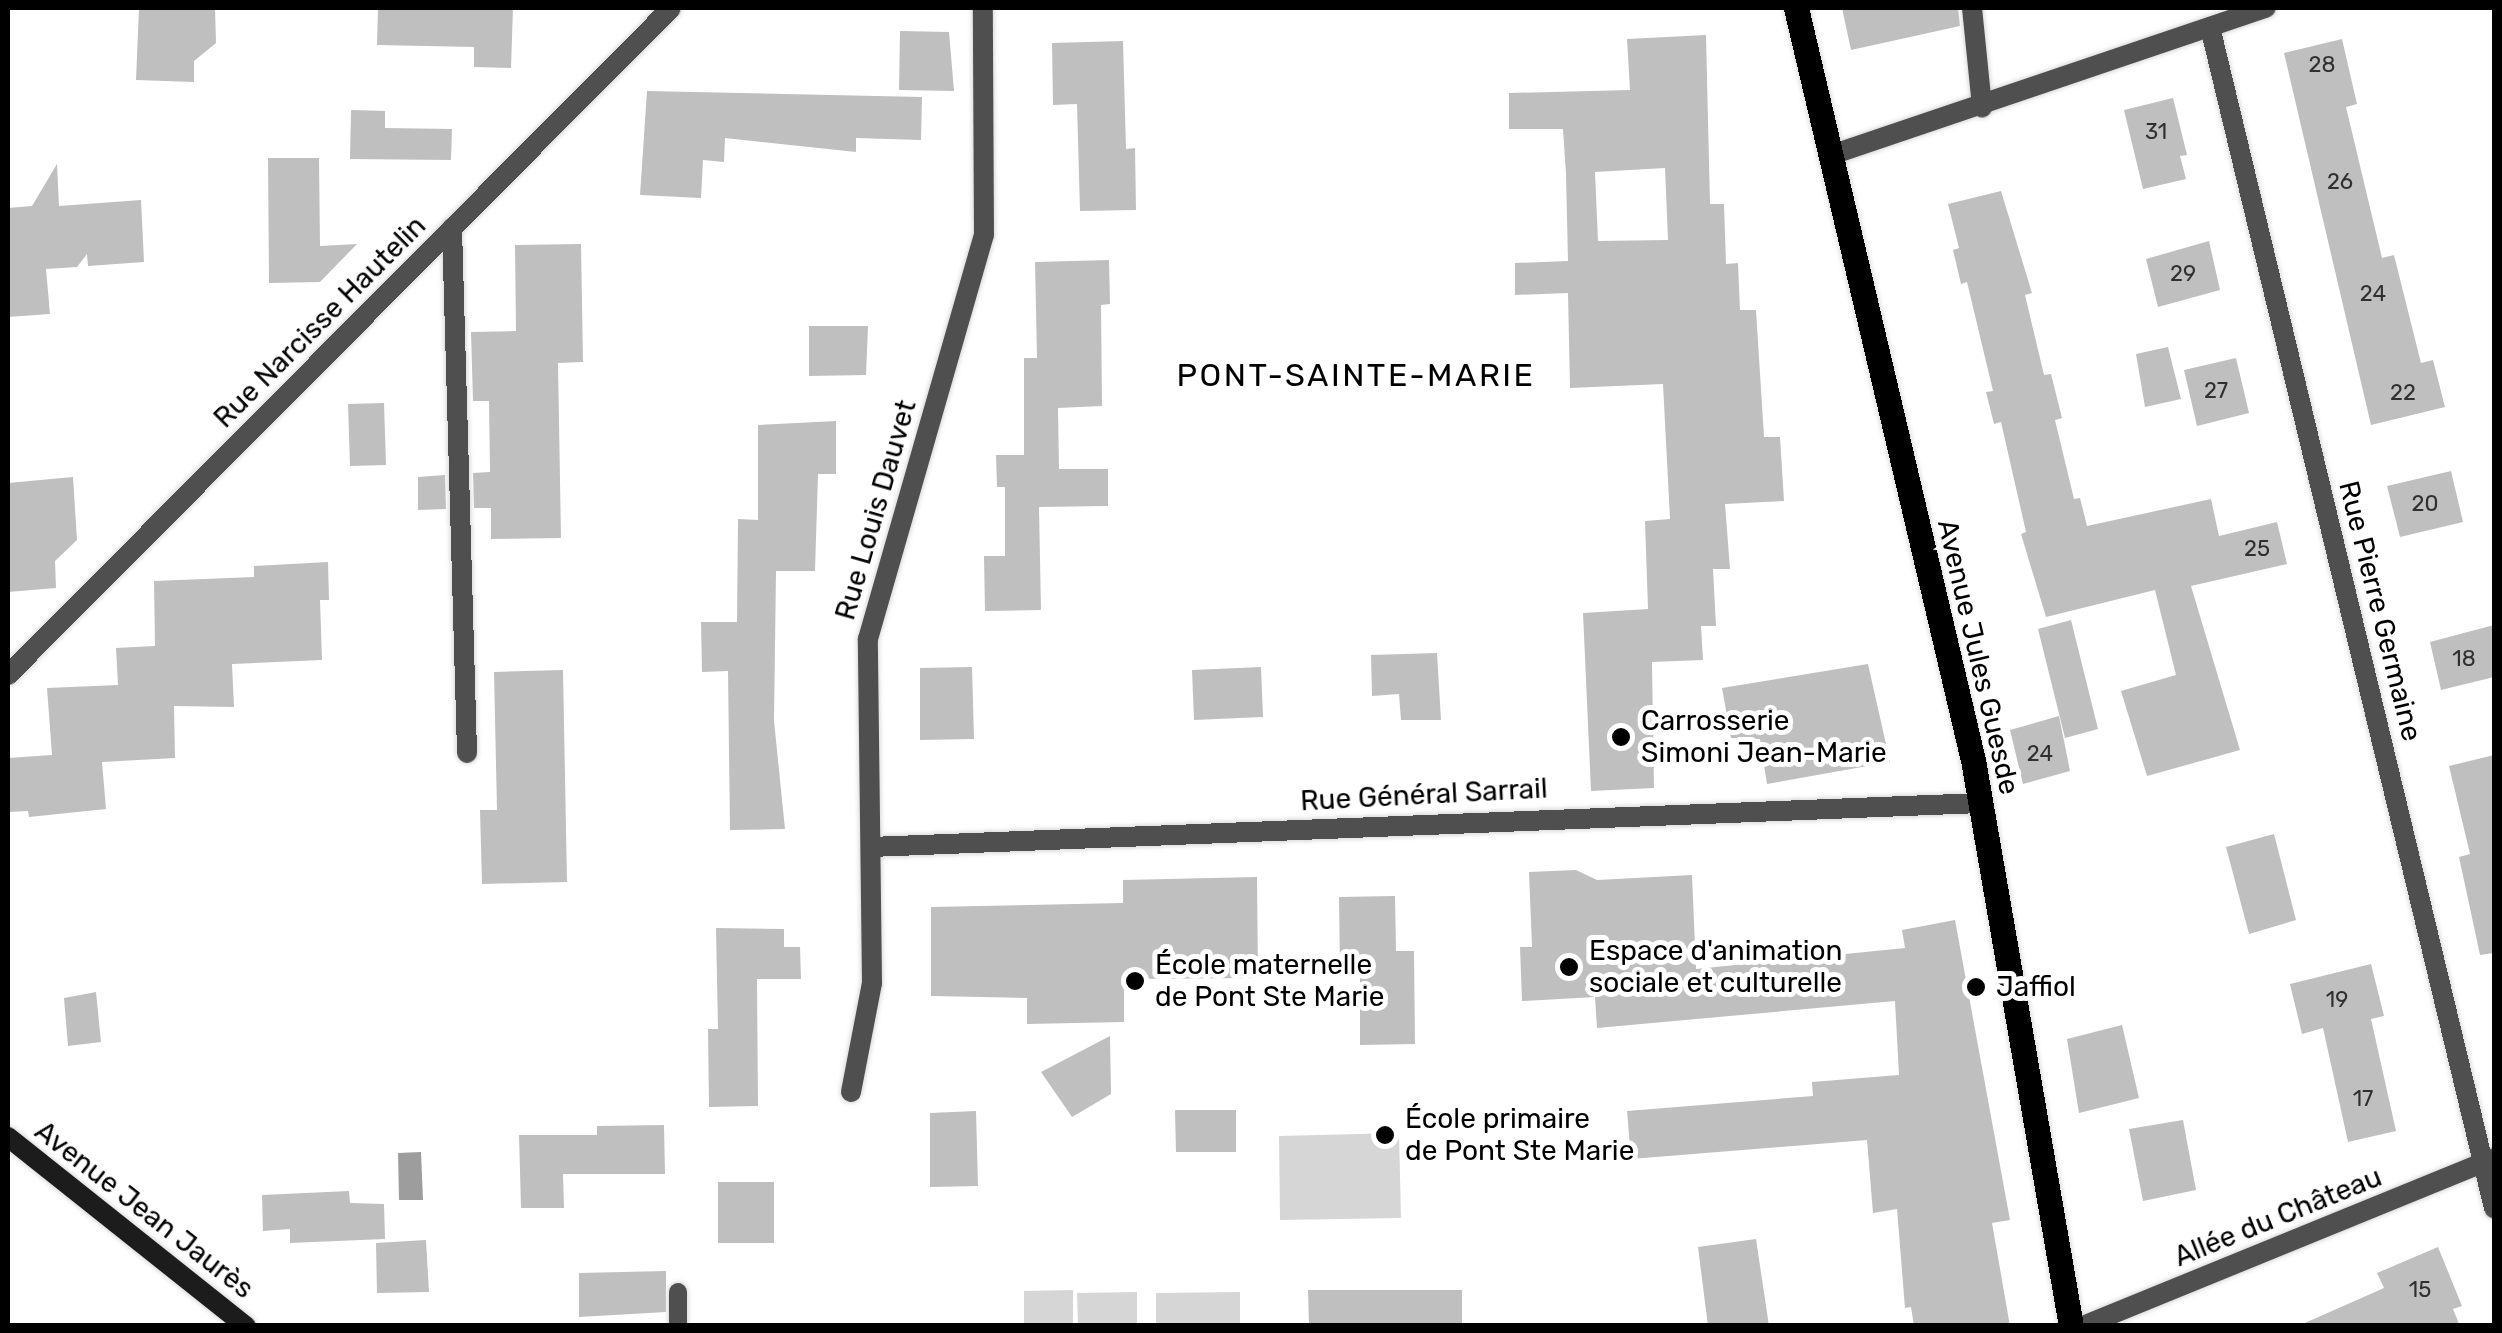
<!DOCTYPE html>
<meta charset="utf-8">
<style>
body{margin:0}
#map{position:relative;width:2502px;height:1333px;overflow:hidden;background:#fff;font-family:Rubik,sans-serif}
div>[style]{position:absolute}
.green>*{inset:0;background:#d6d6d6}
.water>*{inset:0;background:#9d9d9d}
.building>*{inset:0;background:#bfbfbf}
.roads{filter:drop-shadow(0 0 2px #dbdbdb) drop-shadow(0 0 2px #dbdbdb)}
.lane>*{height:18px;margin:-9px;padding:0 9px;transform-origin:9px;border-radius:9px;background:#4f4f4f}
.street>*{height:20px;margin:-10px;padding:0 10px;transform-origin:10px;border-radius:10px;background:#4f4f4f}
.secondary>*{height:20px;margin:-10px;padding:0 10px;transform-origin:10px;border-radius:10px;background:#1c1c1c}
.primary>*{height:25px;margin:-12.5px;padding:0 12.5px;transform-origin:12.5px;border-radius:12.5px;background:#000}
.dots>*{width:28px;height:28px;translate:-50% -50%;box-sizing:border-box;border:5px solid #fff;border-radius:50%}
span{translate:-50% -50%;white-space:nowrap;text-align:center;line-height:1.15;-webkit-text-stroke:10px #fff;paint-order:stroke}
.number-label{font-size:22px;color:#303030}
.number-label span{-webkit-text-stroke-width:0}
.street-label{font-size:28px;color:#000}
.poi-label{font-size:28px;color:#000}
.left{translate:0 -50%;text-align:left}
.quarter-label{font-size:32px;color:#000;letter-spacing:2.5px}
.frame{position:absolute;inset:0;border:10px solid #000;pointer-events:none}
</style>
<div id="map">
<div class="green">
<div style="clip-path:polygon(1399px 1133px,1401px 1218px,1280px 1220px,1279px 1136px)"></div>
<div style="clip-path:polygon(1073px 1290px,1073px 1325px,1024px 1325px,1024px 1291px)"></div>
<div style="clip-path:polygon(1137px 1292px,1137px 1325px,1078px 1325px,1077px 1293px)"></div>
<div style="clip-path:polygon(1240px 1292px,1240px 1325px,1156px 1325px,1156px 1293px)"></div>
</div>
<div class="water">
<div style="clip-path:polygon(421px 1152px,423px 1200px,399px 1200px,398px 1153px)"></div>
</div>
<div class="building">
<div style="clip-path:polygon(139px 8px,215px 8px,216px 43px,194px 61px,194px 82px,136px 80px)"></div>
<div style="clip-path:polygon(378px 8px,513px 8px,511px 68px,474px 67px,474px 47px,377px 45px)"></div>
<div style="clip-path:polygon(1842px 8px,1958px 8px,1960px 26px,1851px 50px)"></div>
<div style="clip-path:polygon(900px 31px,949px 32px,954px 91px,899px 90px)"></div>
<div style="clip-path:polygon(evenodd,1706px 35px,1710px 204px,1724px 204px,1726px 264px,1738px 263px,1740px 310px,1756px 310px,1764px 437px,1780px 437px,1784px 501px,1725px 504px,1730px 569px,1713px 569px,1716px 626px,1701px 626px,1703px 660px,1652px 662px,1654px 788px,1591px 791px,1583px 613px,1648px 609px,1645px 521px,1670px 519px,1663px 384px,1570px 388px,1568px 293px,1515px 295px,1515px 263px,1568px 261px,1566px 174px,1563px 129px,1509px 129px,1509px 93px,1630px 90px,1627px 39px,1706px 35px,1665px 168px,1668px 240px,1598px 241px,1595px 172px,1665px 168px)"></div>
<div style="clip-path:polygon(2342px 39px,2357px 104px,2346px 107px,2382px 258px,2394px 255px,2421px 363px,2433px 360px,2445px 407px,2371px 425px,2284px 53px)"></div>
<div style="clip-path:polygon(1123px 41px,1126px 149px,1135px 148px,1136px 210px,1080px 211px,1077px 104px,1053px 105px,1052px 43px)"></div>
<div style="clip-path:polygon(647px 91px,922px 97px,921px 140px,856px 138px,856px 152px,725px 138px,724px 162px,703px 160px,701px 198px,640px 195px)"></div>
<div style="clip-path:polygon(2173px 98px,2187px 155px,2180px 156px,2186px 179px,2143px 189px,2124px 110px)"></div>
<div style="clip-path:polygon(351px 110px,385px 111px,385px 128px,452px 129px,451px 160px,350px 159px)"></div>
<div style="clip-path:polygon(268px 158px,319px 158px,320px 246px,357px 244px,320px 282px,269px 283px)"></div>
<div style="clip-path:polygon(57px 164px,59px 206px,141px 200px,144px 262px,88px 266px,87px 254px,77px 267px,46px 269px,50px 314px,8px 317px,8px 208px,32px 206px)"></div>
<div style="clip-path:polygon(2001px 191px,2032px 293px,2025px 295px,2044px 375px,2051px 374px,2062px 418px,2055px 420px,2074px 499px,2080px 498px,2087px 526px,2211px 499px,2219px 536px,2277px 522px,2287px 564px,2191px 586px,2240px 750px,2147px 776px,2121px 691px,2176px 675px,2155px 590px,2046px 617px,2021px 534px,2026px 532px,2001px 422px,1994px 424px,1986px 392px,1993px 391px,1967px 282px,1961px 284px,1953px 250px,1959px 248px,1948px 204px)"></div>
<div style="clip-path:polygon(2209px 241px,2220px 290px,2158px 307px,2146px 259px)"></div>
<div style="clip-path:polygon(581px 244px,583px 362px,558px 363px,561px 538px,491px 539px,491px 508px,474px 508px,473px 473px,490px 472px,489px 401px,473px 401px,471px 332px,516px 331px,515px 245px)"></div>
<div style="clip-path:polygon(1109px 260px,1110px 304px,1101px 305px,1102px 406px,1058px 408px,1059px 469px,1108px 469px,1108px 506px,1039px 507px,1041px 610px,985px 611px,984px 556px,1005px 556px,1005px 487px,997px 487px,996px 455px,1024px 455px,1024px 358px,1037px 358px,1035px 262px)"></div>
<div style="clip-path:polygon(809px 326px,868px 326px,866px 375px,809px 376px)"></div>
<div style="clip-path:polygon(2168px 347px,2181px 399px,2145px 407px,2136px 354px)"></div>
<div style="clip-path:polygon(2236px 358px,2249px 413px,2197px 426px,2184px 370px)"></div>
<div style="clip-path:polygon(384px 403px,386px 465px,350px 466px,348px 404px)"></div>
<div style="clip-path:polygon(836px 421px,836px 474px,818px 474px,815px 571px,776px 571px,774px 721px,785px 829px,730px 830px,728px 671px,702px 672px,701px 622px,737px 622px,738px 519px,758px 520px,758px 425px)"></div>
<div style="clip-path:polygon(2451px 471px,2463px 522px,2400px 537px,2387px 486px)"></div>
<div style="clip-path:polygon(445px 475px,446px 509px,418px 510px,418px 477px)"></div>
<div style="clip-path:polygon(73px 477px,77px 540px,55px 561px,56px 588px,8px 592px,8px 483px)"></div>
<div style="clip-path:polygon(328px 562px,329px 600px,320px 600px,322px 660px,232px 664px,234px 707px,174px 706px,175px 758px,102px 762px,106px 809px,29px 817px,28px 811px,8px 812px,8px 758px,52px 755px,47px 688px,118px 685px,116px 648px,155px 646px,154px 581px,254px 577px,254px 566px)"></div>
<div style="clip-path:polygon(2071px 620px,2098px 729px,2065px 738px,2038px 629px)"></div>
<div style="clip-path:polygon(2494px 625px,2494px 677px,2441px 690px,2430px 642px)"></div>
<div style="clip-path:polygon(1437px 653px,1441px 720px,1401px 720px,1399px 694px,1372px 696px,1371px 655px)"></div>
<div style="clip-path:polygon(1868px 664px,1890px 762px,1767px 784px,1760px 739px,1731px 738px,1722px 688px)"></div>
<div style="clip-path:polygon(972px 667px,974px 739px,920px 740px,920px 668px)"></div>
<div style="clip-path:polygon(1261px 667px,1263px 717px,1194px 720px,1192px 670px)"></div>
<div style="clip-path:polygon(563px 670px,567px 882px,482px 884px,480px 810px,497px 810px,494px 672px)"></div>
<div style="clip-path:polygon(2059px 716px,2070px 771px,2023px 784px,2010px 730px)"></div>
<div style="clip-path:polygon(2494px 755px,2494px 953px,2480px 955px,2459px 857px,2470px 854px,2449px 766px)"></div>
<div style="clip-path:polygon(2274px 834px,2296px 920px,2249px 934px,2226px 847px)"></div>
<div style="clip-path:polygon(1576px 870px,1597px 880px,1692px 875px,1696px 969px,1905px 948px,1902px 930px,1955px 920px,2010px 1220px,1992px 1223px,2010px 1326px,1914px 1326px,1911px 1307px,1905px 1308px,1897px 1209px,1873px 1213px,1867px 1140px,1631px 1159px,1627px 1111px,1813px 1096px,1812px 1082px,1899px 1075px,1895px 1001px,1597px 1028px,1595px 997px,1522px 1001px,1520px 947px,1532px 947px,1529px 872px)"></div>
<div style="clip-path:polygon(1257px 877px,1258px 978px,1124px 979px,1124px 1022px,1027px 1024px,1027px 998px,931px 996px,931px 907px,1123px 903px,1123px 880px)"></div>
<div style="clip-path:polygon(1395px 896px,1396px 951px,1414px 951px,1415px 1044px,1360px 1045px,1360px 970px,1340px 970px,1339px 897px)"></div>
<div style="clip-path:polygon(716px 928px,784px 929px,784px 947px,800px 947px,801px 979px,757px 979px,758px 1106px,709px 1107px,708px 1029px,718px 1029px)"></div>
<div style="clip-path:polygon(2371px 964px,2384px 1016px,2371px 1019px,2396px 1131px,2348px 1142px,2323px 1028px,2302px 1034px,2290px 984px)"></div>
<div style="clip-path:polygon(96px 992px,101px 1042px,68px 1046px,64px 998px)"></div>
<div style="clip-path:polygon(2122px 1025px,2139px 1098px,2079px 1113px,2067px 1039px)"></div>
<div style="clip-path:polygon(1110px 1036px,1111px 1094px,1072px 1117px,1041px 1072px)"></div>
<div style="clip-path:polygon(1175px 1110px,1236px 1110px,1236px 1152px,1176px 1152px)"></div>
<div style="clip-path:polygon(976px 1111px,978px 1186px,930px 1187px,930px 1113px)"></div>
<div style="clip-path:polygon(2183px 1120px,2196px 1190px,2143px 1201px,2129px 1129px)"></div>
<div style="clip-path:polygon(664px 1125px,665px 1174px,563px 1174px,564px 1208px,521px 1208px,519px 1135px,597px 1135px,597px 1126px)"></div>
<div style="clip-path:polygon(718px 1182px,774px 1182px,774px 1243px,718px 1243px)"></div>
<div style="clip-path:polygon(349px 1191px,350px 1203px,384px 1204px,385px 1239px,290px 1243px,290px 1229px,263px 1231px,262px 1195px)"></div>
<div style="clip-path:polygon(1756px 1239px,1769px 1326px,1708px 1326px,1698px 1247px)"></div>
<div style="clip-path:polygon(426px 1240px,429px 1292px,377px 1293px,376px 1243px)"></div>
<div style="clip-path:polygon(2438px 1247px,2462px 1306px,2453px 1309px,2460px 1326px,2298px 1326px,2384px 1288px,2377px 1273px)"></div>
<div style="clip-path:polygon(666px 1271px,666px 1312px,579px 1317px,579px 1273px)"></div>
<div style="clip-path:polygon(1308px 1290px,1462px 1290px,1462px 1326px,1309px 1326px)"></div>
</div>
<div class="roads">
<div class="lane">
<div style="left:678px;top:1292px;width:34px;rotate:90deg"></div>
</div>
<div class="street">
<div style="left:1972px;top:8px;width:100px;rotate:84.2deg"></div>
<div style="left:2210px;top:27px;width:1215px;rotate:76.48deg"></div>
<div style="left:1831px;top:155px;width:459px;rotate:-18.7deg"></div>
<div style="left:452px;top:228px;width:525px;rotate:88.36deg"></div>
<div style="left:8px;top:675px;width:940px;rotate:-45.17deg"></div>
<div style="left:871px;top:847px;width:1111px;rotate:-2.27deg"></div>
<div style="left:851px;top:1092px;width:111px;rotate:-79.1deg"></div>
<div style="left:872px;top:983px;width:344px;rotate:-90.7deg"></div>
<div style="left:868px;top:639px;width:420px;rotate:-74deg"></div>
<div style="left:984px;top:235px;width:227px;rotate:-90.3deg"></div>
<div style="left:2083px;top:1326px;width:443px;rotate:-22.2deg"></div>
</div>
<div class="secondary">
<div style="left:8px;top:1137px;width:304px;rotate:38.5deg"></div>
</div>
<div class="primary">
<div style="left:1796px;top:8px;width:773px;rotate:76.76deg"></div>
<div style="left:1973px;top:760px;width:574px;rotate:80.18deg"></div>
</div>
</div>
<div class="dots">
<div style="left:1621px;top:737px;background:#000"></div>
<div style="left:1569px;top:967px;background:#000"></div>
<div style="left:1135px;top:981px;background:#000"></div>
<div style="left:1976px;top:987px;background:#000"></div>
<div style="left:1385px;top:1135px;background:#000"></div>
</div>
<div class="number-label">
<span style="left:2322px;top:65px">28</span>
<span style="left:2156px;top:132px">31</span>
<span style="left:2340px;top:182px">26</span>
<span style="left:2183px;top:274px">29</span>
<span style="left:2373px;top:294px">24</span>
<span style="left:2216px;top:391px">27</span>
<span style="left:2403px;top:393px">22</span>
<span style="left:2425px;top:504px">20</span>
<span style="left:2257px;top:549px">25</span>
<span style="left:2464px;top:659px">18</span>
<span style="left:2040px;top:754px">24</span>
<span style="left:2337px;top:1000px">19</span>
<span style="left:2363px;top:1099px">17</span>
<span style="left:2420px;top:1290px">15</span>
</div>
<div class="street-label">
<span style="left:320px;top:322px;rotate:-45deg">Rue Narcisse Hautelin</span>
<span style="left:876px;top:510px;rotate:-74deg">Rue Louis Dauvet</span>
<span style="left:2380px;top:611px;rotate:76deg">Rue Pierre Germaine</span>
<span style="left:1978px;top:657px;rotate:77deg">Avenue Jules Guesde</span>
<span style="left:1424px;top:795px;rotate:-3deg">Rue Général Sarrail</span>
<span style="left:144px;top:1210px;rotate:38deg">Avenue Jean Jaurès</span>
<span style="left:2278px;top:1217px;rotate:-22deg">Allée du Château</span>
</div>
<div class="poi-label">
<span class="left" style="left:1641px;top:737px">Carrosserie<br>Simoni Jean-Marie</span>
<span class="left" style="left:1589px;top:967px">Espace d'animation<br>sociale et culturelle</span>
<span class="left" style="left:1155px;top:981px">École maternelle<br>de Pont Ste Marie</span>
<span class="left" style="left:1996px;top:987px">Jaffiol</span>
<span class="left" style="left:1405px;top:1135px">École primaire<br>de Pont Ste Marie</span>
</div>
<div class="quarter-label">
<span style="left:1356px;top:375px">PONT-SAINTE-MARIE</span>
</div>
<div class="frame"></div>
</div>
